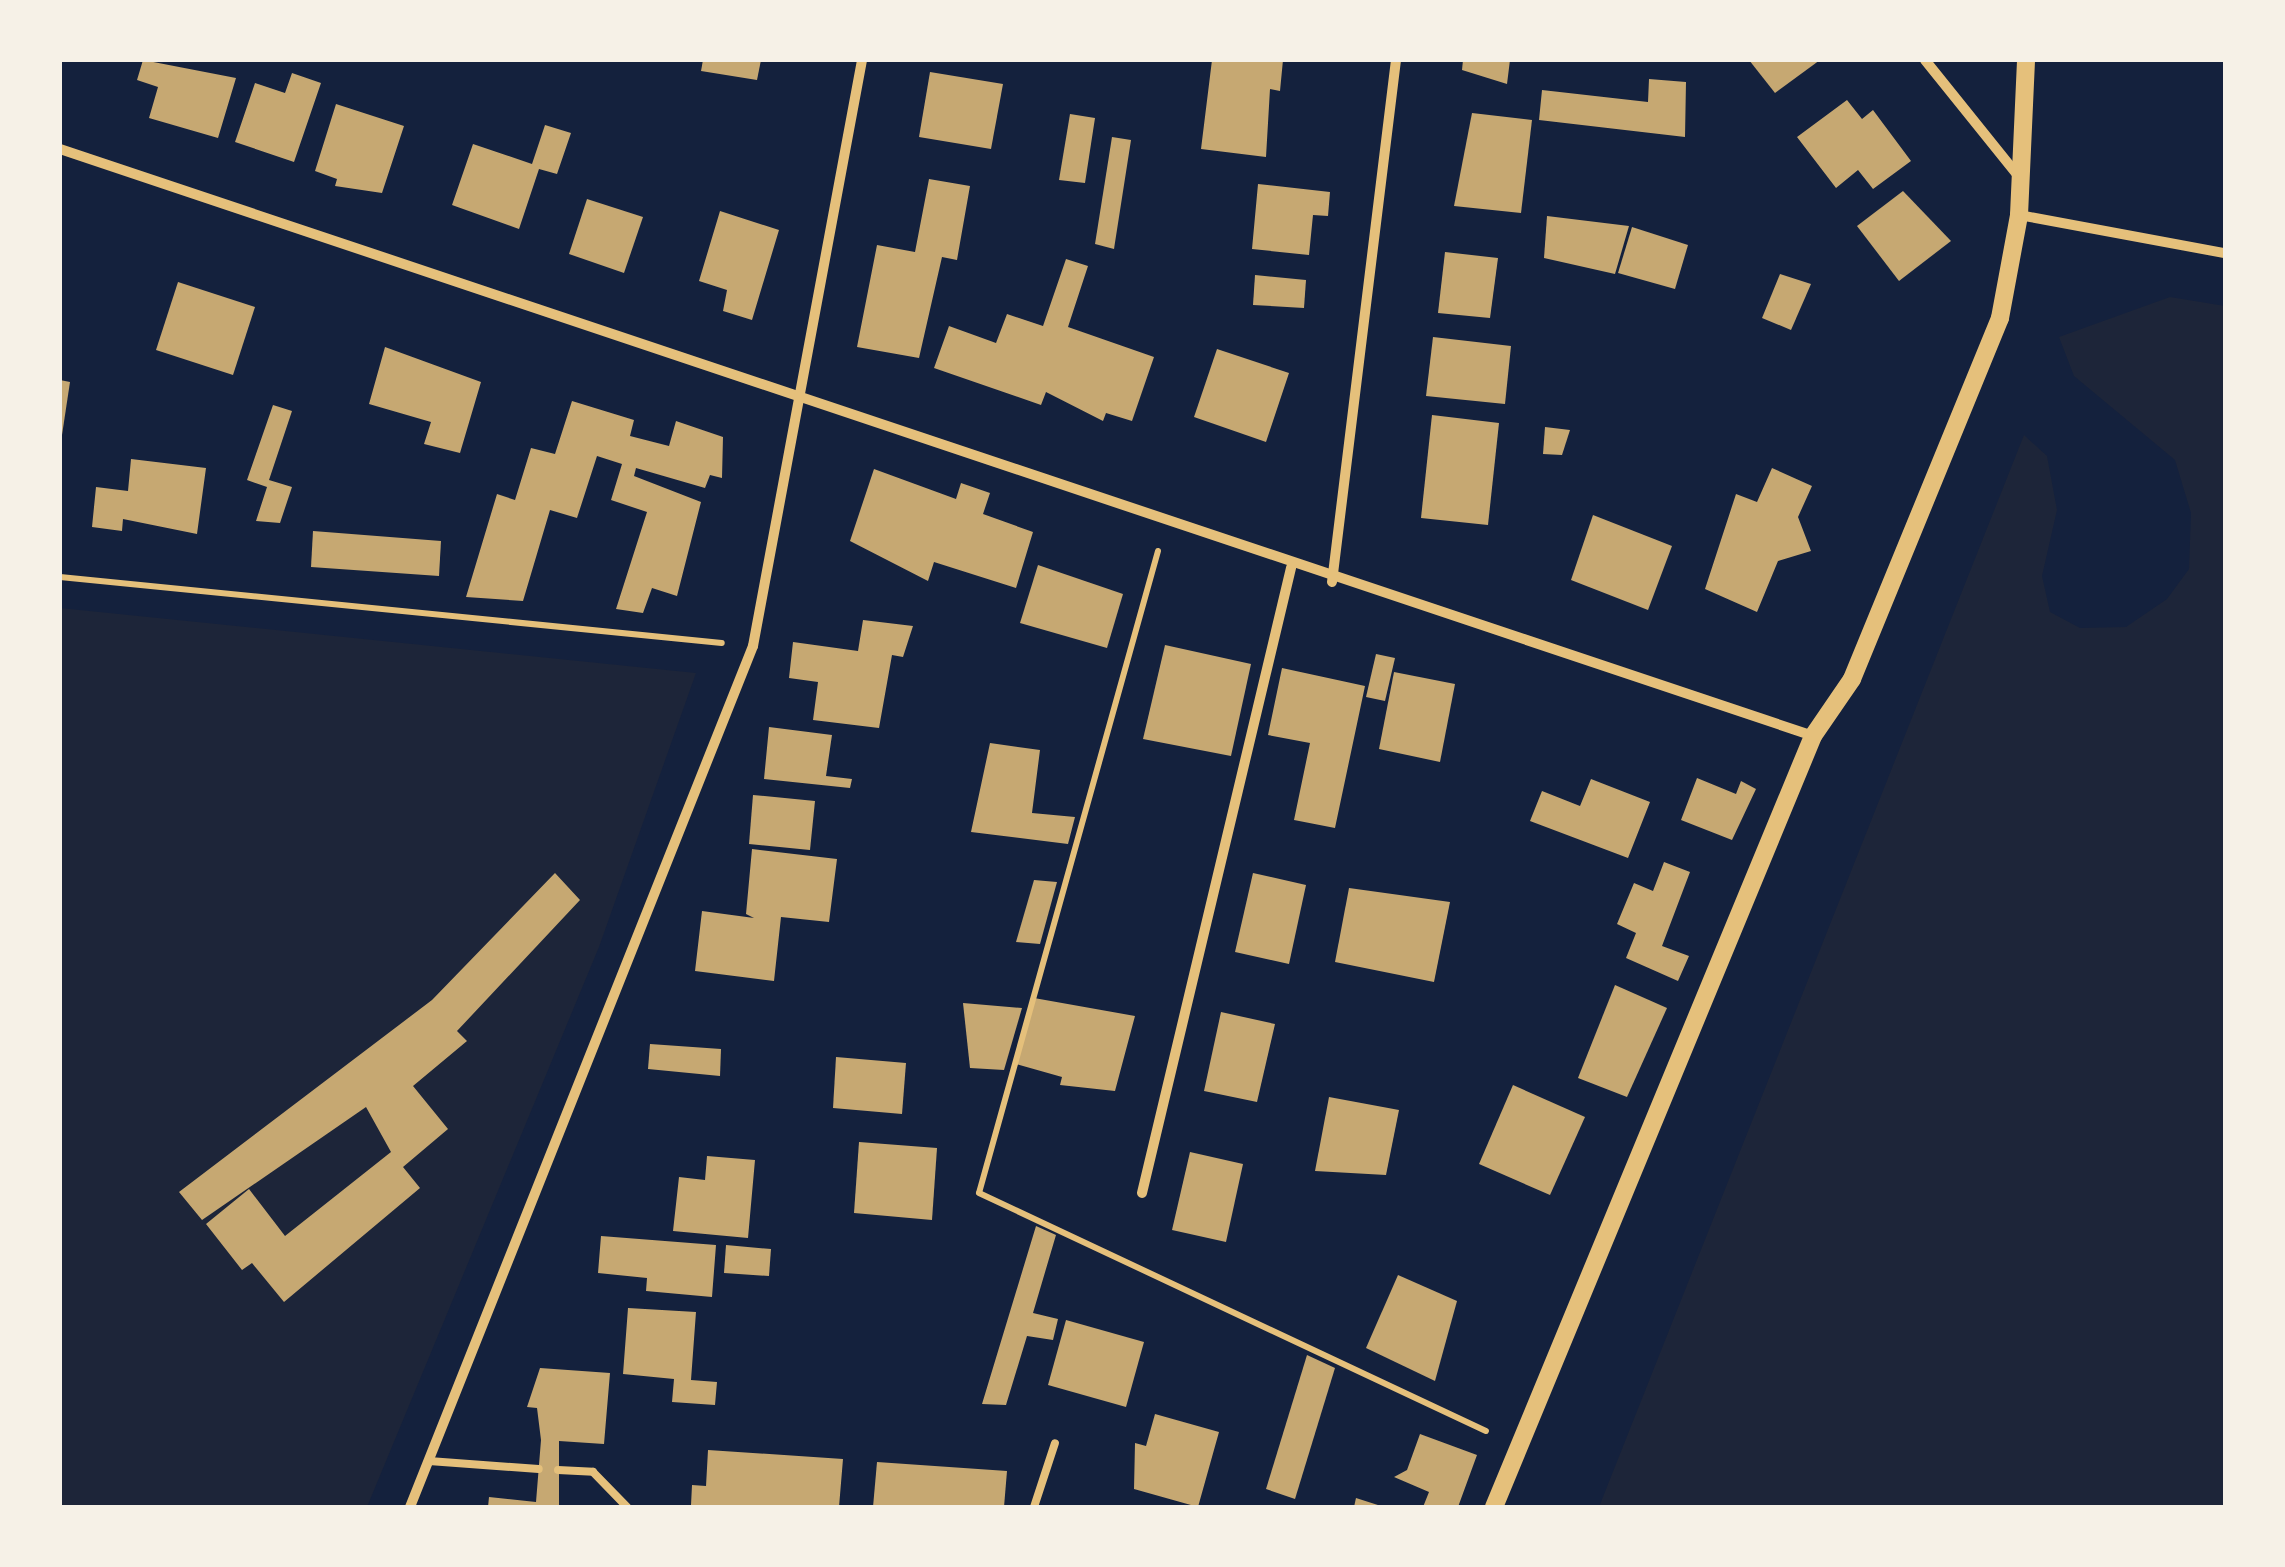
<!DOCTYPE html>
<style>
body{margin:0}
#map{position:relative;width:2285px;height:1567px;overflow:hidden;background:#14213d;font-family:"PT Sans",sans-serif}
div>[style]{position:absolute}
.green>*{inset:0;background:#1d2539}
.building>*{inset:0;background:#c6a872}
.path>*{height:6px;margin:-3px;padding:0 3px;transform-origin:3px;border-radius:3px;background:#e5c07b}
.service>*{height:8px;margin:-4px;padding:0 4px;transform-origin:4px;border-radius:4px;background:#e5c07b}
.minor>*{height:10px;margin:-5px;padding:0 5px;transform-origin:5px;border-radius:5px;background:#e5c07b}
.tertiary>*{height:18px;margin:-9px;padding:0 9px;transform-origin:9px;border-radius:9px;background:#e5c07b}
span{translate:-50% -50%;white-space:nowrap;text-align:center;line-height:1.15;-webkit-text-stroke:8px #f6f1e7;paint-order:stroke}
.frame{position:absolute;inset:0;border:62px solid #f6f1e7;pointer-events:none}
</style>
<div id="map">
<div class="green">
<div style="clip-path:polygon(2170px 297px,2225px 306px,2225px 1507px,1599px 1507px,2024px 435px,2047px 456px,2057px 510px,2042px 576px,2050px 612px,2080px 628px,2126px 627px,2167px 599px,2189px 569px,2191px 513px,2175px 460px,2074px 376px,2059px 337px)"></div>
<div style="clip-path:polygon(60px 608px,696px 673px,599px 947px,367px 1507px,60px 1507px)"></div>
</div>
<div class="building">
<div style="clip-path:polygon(143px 60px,236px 78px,218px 138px,149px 118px,158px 87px,137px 80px)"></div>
<div style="clip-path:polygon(703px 60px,761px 60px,757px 80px,701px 71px)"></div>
<div style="clip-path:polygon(1212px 60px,1283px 60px,1280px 91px,1270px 89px,1266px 157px,1201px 149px)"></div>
<div style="clip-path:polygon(1463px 60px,1510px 60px,1507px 84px,1462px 70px)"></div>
<div style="clip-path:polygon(1749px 60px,1820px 60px,1775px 93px)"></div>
<div style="clip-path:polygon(930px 72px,1003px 84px,991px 149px,919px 137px)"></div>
<div style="clip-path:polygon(292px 73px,321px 83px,294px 162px,235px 142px,255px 83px,285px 93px)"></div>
<div style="clip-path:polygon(1649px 79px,1686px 82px,1685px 137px,1539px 120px,1542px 90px,1648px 102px)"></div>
<div style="clip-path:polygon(1847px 100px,1862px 119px,1873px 110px,1911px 161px,1873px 189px,1858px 170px,1836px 188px,1797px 137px)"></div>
<div style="clip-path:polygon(336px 104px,404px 126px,382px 193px,335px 186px,337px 179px,315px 171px)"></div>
<div style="clip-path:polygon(1472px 113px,1532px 120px,1521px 213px,1454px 206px)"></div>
<div style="clip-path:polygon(1070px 114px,1095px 118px,1085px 183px,1059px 180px)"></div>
<div style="clip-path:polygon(545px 125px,571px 133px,557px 174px,539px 169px,519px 229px,452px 205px,473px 144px,532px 164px)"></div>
<div style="clip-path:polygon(1112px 137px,1131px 140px,1114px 249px,1095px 244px)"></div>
<div style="clip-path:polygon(929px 179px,970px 186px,957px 260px,942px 257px,919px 358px,857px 347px,877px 245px,915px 252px)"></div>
<div style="clip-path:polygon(1258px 184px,1330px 192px,1328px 216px,1313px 215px,1309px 255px,1252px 249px)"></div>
<div style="clip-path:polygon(1903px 191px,1951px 241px,1899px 281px,1857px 226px)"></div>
<div style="clip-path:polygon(587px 199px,643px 217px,624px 273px,569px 254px)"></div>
<div style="clip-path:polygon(720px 211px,779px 230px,752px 320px,723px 311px,727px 290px,699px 281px)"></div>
<div style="clip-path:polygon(1547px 216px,1629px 226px,1615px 274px,1544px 258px)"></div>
<div style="clip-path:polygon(1632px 227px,1688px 245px,1675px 289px,1618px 273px)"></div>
<div style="clip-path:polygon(1445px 252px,1498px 258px,1490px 318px,1438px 313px)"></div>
<div style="clip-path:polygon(1066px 259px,1088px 266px,1068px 327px,1154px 357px,1132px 421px,1106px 413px,1103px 421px,1046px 392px,1041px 405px,934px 368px,949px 326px,996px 343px,1007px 314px,1043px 326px)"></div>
<div style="clip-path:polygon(1780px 274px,1811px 284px,1791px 330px,1762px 318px)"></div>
<div style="clip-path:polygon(1255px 275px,1306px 280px,1304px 308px,1253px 305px)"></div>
<div style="clip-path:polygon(178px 282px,255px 307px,233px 375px,156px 350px)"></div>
<div style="clip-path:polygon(1433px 337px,1511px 346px,1505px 404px,1426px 396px)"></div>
<div style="clip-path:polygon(385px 347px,481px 382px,460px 453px,424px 444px,431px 422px,369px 404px)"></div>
<div style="clip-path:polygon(1217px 349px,1289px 373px,1266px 442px,1194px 417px)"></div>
<div style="clip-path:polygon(60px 380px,70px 382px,62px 435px,60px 435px)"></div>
<div style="clip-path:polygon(572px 401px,634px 420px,630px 436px,669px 446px,676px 421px,723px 437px,722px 478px,710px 475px,705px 488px,636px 468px,634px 476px,701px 502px,677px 596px,652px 588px,643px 613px,616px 609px,647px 512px,611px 500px,622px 464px,597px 456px,577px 518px,550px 510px,523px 601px,466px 597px,497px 494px,515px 500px,531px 448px,555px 454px)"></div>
<div style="clip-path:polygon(273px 405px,292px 411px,269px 480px,292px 487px,280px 523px,256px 521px,267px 487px,247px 480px)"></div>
<div style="clip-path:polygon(1432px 415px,1499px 423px,1488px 525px,1421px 518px)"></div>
<div style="clip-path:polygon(1545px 427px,1570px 430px,1562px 455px,1543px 454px)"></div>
<div style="clip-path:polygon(131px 459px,206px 468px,197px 534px,123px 519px,122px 531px,92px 527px,96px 487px,128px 491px)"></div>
<div style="clip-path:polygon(1772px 468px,1812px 486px,1798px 517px,1811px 551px,1778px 561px,1757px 612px,1705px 589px,1736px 494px,1757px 502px)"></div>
<div style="clip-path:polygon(874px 469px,956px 499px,961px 483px,990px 493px,983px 514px,1033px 532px,1016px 588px,934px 562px,928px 581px,850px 541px)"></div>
<div style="clip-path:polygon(1593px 515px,1672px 546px,1648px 610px,1571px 580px)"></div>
<div style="clip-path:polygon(313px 531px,441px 541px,439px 576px,311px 567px)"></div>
<div style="clip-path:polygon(1038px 565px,1123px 594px,1107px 648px,1020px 623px)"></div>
<div style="clip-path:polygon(863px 620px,913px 626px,903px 657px,892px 655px,879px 728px,813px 720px,818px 682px,789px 678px,793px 642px,858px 651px)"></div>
<div style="clip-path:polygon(1165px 645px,1251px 664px,1231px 756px,1143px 739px)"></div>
<div style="clip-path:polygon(1376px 654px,1395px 658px,1385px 701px,1366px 697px)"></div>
<div style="clip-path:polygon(1282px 668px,1365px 686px,1335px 828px,1294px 820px,1310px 743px,1268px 735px)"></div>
<div style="clip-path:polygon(1394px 672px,1455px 684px,1440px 762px,1379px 749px)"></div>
<div style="clip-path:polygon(769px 727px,832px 735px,826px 776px,852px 779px,850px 788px,764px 779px)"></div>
<div style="clip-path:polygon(990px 743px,1040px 750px,1032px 813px,1075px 817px,1068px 844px,971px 832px)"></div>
<div style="clip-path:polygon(1697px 778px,1736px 794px,1741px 781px,1756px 789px,1732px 840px,1681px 820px)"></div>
<div style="clip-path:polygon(1591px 779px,1650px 802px,1628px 858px,1530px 821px,1542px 791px,1580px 806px)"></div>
<div style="clip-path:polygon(753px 795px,815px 801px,810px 850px,749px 844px)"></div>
<div style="clip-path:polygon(752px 849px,837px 859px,829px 922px,781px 917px,774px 981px,695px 971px,702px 911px,754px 918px,746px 914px)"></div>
<div style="clip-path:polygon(1664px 862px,1690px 872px,1662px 946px,1689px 956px,1678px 981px,1626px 958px,1636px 933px,1617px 924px,1634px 883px,1653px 891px)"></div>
<div style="clip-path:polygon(555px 873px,580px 900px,457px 1031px,467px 1041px,413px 1086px,448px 1129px,403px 1167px,420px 1188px,284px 1302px,252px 1263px,242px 1270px,206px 1224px,249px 1189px,285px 1236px,391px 1152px,366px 1107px,202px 1220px,179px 1192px,432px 1000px)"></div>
<div style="clip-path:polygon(1253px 873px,1306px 885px,1289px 964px,1235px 952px)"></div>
<div style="clip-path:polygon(1034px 880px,1057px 882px,1040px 944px,1016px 942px)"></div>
<div style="clip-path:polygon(1349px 888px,1450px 902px,1434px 982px,1335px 962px)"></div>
<div style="clip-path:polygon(1615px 985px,1667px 1008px,1627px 1097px,1578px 1078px)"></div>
<div style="clip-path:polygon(1034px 998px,1135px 1016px,1115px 1091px,1060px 1085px,1062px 1077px,1016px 1064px)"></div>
<div style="clip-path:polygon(963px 1003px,1022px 1008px,1004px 1070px,970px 1068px)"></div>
<div style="clip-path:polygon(1221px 1012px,1275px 1024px,1257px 1102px,1204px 1091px)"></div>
<div style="clip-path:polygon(650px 1044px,721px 1049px,720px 1076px,648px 1069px)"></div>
<div style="clip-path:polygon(836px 1057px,906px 1063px,902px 1114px,833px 1108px)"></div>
<div style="clip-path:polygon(1513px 1085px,1585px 1117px,1550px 1195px,1479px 1164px)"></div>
<div style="clip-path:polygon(1329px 1097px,1399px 1110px,1386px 1175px,1315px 1171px)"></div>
<div style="clip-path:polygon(859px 1142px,937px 1148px,932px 1220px,854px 1213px)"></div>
<div style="clip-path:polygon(1190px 1152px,1243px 1164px,1226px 1242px,1172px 1230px)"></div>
<div style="clip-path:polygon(707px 1156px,755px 1160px,748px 1238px,673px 1231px,679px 1177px,705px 1180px)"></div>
<div style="clip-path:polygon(1036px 1226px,1056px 1235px,1033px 1313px,1058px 1319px,1053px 1340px,1027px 1336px,1006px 1405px,982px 1404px)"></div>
<div style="clip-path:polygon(601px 1236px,716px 1245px,712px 1297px,646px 1291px,647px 1278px,598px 1273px)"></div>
<div style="clip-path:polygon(726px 1245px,771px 1249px,769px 1276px,724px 1273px)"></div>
<div style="clip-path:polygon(1398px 1275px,1457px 1301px,1435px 1381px,1366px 1348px)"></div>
<div style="clip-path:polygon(628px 1308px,696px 1312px,691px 1380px,717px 1382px,715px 1405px,672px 1402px,674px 1379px,623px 1374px)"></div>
<div style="clip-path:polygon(1066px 1320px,1144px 1342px,1126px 1407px,1048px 1385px)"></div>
<div style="clip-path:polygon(1307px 1355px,1335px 1368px,1295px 1499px,1266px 1489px)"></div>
<div style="clip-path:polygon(540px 1368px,610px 1373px,604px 1444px,559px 1441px,559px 1507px,488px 1507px,489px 1497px,536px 1502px,541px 1440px,537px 1408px,527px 1407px)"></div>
<div style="clip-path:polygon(1155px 1414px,1219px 1432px,1198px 1507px,1134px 1489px,1135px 1443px,1146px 1446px)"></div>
<div style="clip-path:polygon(1420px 1434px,1477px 1455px,1458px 1507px,1423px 1507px,1429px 1492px,1394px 1477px,1407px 1470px)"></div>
<div style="clip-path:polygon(708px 1450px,843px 1459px,839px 1507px,691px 1505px,692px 1485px,706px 1486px)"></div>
<div style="clip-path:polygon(877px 1462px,1007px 1471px,1004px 1507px,873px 1507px)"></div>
<div style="clip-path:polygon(1356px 1498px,1381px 1506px,1381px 1507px,1354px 1507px)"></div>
</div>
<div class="path">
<div style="left:1158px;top:551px;width:666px;rotate:105.58deg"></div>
<div style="left:979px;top:1193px;width:560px;rotate:25.15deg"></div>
<div style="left:60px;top:577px;width:665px;rotate:5.69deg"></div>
</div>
<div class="service">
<div style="left:429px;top:1461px;width:110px;rotate:4.2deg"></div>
<div style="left:558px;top:1470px;width:35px;rotate:3deg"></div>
<div style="left:593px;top:1472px;width:49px;rotate:45.8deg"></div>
<div style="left:1034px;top:1507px;width:67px;rotate:-71.8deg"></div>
</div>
<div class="minor">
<div style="left:1925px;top:60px;width:150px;rotate:51.2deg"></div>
<div style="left:60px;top:149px;width:1849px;rotate:18.51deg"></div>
<div style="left:2019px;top:215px;width:209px;rotate:10.5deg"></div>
<div style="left:1332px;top:582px;width:526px;rotate:-83.01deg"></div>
<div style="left:1142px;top:1193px;width:643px;rotate:-76.59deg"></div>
<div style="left:410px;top:1507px;width:927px;rotate:-68.28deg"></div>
<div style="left:753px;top:646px;width:596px;rotate:-79.46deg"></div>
</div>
<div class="tertiary">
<div style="left:1494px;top:1507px;width:834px;rotate:-67.52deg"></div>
<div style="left:1813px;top:736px;width:69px;rotate:-55.6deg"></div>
<div style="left:1852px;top:679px;width:390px;rotate:-67.7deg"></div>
<div style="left:2000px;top:318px;width:105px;rotate:-79.5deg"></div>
<div style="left:2019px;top:215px;width:155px;rotate:-87.4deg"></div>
</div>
<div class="frame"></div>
</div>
